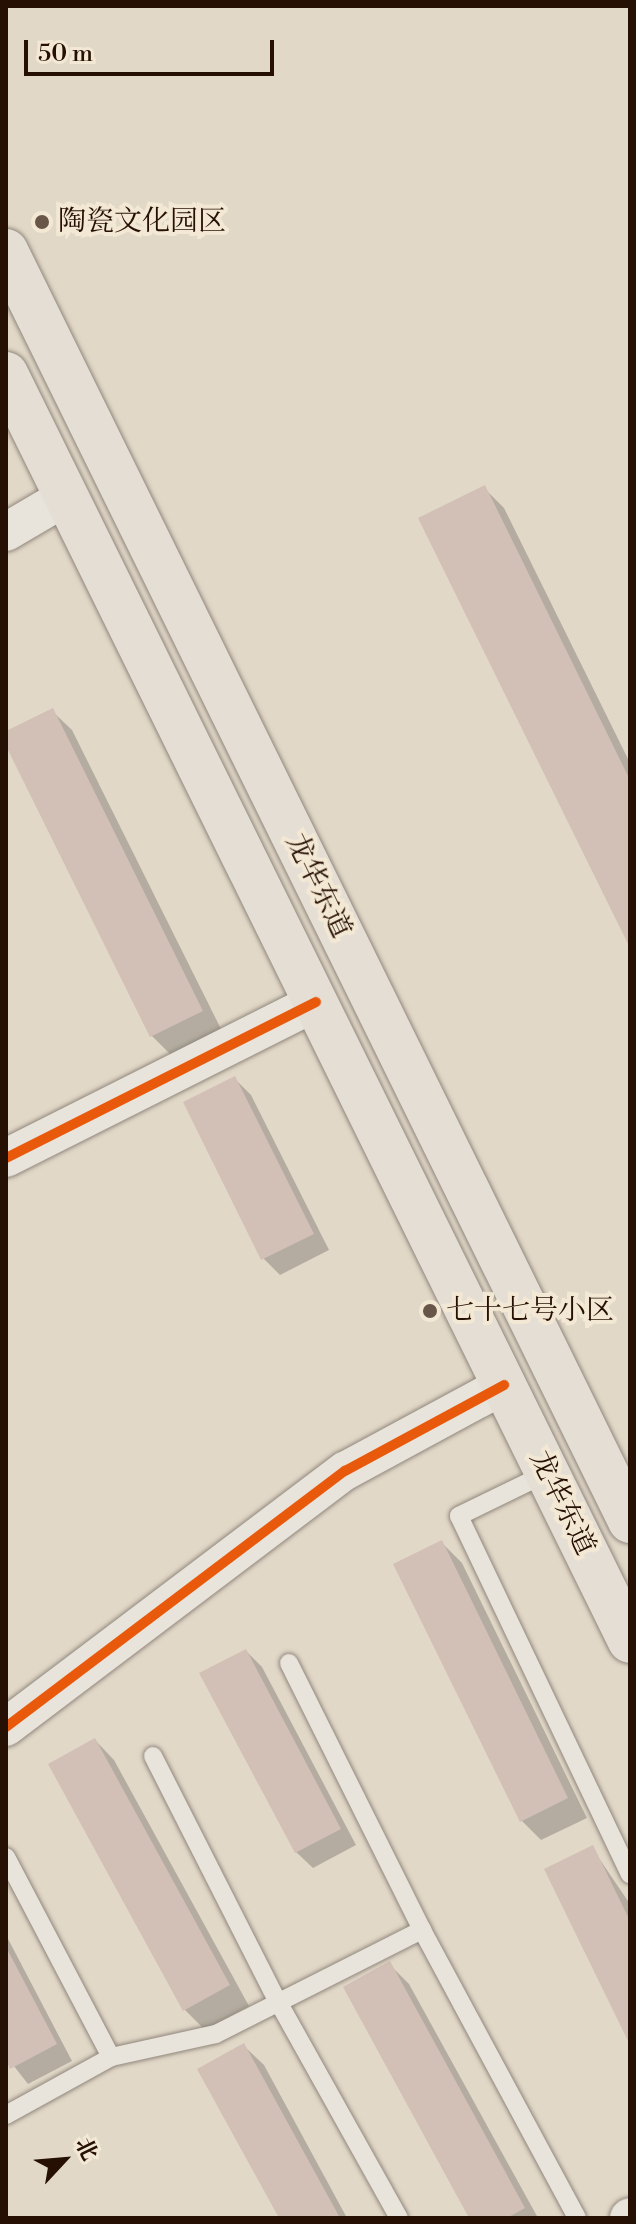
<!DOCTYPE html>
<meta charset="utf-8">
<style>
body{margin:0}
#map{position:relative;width:636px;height:2224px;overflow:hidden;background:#e2d8c8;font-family:"Libre Bodoni","Noto Serif SC",serif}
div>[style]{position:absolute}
.shadow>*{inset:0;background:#0003}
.building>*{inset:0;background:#d2bfb6}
.roads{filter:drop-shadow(0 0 2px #90877c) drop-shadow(0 0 2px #90877c)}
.lane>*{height:18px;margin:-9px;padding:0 9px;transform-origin:9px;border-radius:9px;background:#e8e3db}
.street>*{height:38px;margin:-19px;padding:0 19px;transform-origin:19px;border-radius:19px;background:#e8e3db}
.primary>*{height:44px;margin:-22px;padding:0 22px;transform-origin:22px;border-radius:22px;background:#e4ded5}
.cycleway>*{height:10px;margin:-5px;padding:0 5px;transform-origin:5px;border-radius:5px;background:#e8590c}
.dots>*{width:22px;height:22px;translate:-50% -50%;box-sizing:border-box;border:4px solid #f3e8d4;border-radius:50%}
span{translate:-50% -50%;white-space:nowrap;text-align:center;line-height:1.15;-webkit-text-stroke:8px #f3e8d4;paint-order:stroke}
.poi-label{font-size:28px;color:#261003}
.left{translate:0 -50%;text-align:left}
.street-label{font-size:28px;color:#261003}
.frame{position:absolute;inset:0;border:8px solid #261003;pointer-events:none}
.north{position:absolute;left:24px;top:2120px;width:80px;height:80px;-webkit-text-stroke:6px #f3e8d4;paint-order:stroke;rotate:64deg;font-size:22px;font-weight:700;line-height:32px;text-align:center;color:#261003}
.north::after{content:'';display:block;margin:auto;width:28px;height:36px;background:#261003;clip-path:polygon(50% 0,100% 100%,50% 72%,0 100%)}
.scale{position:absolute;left:24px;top:40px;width:250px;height:36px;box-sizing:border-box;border:4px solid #261003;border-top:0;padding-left:10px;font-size:24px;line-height:28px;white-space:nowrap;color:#261003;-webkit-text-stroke:6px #f3e8d4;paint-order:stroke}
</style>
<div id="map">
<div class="shadow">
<div style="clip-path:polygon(484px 488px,504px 508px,630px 763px,630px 943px)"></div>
<div style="clip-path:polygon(52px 711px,72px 730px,222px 1031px,172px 1056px,152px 1036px,6px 741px,6px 734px)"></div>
<div style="clip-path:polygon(234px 1078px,251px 1095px,329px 1250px,280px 1275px,263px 1258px)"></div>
<div style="clip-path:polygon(442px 1543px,462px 1563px,587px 1818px,541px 1840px,521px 1820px)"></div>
<div style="clip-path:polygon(246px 1651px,262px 1667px,356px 1845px,313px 1868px,296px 1852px)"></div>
<div style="clip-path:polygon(95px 1740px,114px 1760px,249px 2006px,205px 2030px,185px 2010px)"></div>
<div style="clip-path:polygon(592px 1848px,630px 1904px,630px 2040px)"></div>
<div style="clip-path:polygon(6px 1935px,72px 2061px,28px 2084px,6px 2056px)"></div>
<div style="clip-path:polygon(389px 1964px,409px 1984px,538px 2218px,471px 2218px)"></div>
<div style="clip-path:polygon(244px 2046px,264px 2065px,347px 2218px,281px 2218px)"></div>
</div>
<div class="building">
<div style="clip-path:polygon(485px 485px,630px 780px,630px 948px,418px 518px)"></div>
<div style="clip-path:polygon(53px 708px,203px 1011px,150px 1037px,6px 746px,6px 731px)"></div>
<div style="clip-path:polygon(235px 1076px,314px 1234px,261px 1260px,183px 1102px)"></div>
<div style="clip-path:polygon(442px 1540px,568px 1798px,520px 1822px,393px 1564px)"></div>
<div style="clip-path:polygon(246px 1649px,341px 1829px,295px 1853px,199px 1673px)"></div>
<div style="clip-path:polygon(95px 1738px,230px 1985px,183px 2011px,48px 1764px)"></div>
<div style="clip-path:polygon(593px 1845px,630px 1921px,630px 2045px,544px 1869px)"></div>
<div style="clip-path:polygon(6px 1947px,57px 2044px,10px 2069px,6px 2060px)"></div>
<div style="clip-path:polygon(390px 1961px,525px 2208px,507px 2218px,469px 2218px,343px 1987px)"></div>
<div style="clip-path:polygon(244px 2043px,340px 2218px,279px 2218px,197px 2069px)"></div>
</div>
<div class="roads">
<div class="lane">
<div style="left:547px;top:1473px;width:98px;rotate:154deg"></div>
<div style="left:459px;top:1516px;width:397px;rotate:64.5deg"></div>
<div style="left:289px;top:1663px;width:298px;rotate:63.5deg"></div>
<div style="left:153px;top:1756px;width:271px;rotate:63.1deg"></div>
<div style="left:276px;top:1998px;width:252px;rotate:60.8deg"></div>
<div style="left:6px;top:1857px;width:226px;rotate:62.3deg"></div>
<div style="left:6px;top:2115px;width:120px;rotate:-28.9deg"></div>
<div style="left:111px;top:2057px;width:107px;rotate:-12.4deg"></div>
<div style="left:216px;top:2034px;width:231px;rotate:-26.8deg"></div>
<div style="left:422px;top:1930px;width:327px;rotate:61.7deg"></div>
</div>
<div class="street">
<div style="left:6px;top:532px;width:71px;rotate:-30.5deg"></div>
<div style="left:6px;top:1158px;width:347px;rotate:-26.7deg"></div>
<div style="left:6px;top:1727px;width:425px;rotate:-37.1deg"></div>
<div style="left:345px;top:1471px;width:181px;rotate:-28.4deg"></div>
<div style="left:629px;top:2218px;width:1px;rotate:-45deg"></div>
</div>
<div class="primary">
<div style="left:6px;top:251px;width:1415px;rotate:63.83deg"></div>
<div style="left:6px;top:374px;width:1412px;rotate:63.78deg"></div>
</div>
</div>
<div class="cycleway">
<div style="left:6px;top:1158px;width:347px;rotate:-26.7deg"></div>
<div style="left:6px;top:1727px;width:425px;rotate:-37.1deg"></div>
<div style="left:345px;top:1471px;width:181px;rotate:-28.4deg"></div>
</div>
<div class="dots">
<div style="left:42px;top:222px;background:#685648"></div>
<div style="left:430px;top:1311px;background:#685648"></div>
</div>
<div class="poi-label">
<span class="left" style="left:58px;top:222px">陶瓷文化园区</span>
<span class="left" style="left:446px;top:1311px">七十七号小区</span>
</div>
<div class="street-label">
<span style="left:318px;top:886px;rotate:64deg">龙华东道</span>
<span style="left:562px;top:1503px;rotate:64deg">龙华东道</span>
</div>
<div class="frame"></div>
<div class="north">北</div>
<div class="scale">50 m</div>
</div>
